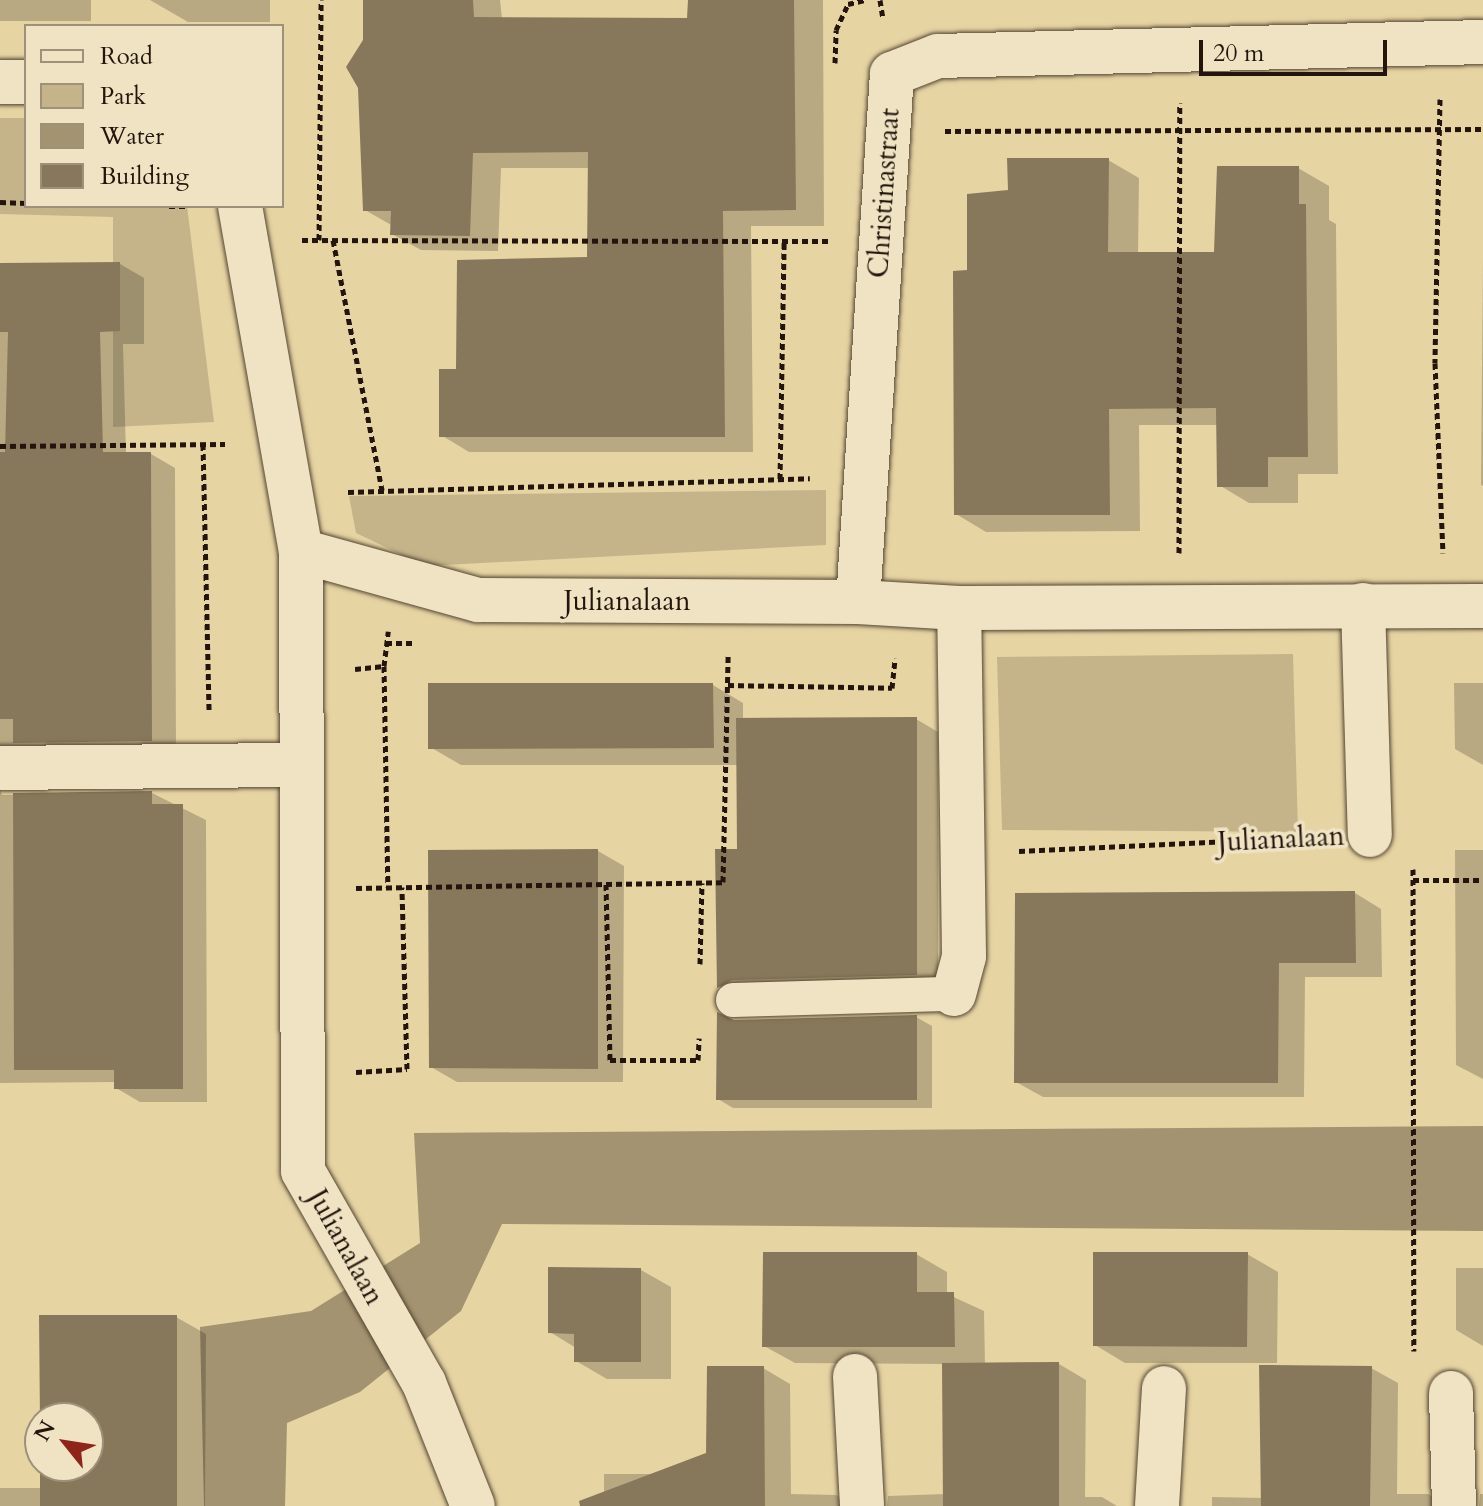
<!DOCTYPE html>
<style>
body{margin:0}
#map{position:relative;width:1483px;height:1506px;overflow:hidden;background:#e6d4a3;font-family:Cardo,serif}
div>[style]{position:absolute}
.green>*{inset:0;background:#c5b48a}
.water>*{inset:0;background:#a49370}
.shadow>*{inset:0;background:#0003}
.building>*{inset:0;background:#88785b}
.path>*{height:5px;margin-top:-2.5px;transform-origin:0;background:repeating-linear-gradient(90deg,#23150d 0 6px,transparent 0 10px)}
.roads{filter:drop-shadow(0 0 2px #544532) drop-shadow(0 0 2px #544532)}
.service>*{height:34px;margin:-17px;padding:0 17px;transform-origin:17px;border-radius:17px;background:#efe3c3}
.minor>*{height:44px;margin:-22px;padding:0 22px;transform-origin:22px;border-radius:22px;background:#efe3c3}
span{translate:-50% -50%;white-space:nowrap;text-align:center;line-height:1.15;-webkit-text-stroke:7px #efe3c3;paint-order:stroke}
.street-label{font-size:28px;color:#23150d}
.legend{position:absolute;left:24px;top:24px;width:260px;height:184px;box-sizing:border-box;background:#efe3c3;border:2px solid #9d917a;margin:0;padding:10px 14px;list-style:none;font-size:24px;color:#23150d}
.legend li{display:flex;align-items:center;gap:16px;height:40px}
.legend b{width:40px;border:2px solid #9d917a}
.north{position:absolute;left:24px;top:1402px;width:80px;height:80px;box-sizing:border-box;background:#efe3c3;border:2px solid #9d917a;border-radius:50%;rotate:300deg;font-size:22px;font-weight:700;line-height:32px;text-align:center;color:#23150d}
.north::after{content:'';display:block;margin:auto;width:28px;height:36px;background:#8f2418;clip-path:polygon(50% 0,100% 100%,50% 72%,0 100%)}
.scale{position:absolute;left:1199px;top:40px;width:188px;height:36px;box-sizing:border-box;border:4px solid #23150d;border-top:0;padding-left:10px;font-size:24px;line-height:28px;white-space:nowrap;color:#23150d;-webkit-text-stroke:6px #efe3c3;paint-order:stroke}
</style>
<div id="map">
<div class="green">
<div style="clip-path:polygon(0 118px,26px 118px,26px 206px,187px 206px,214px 422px,113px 427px,113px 217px,0 214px)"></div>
<div style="clip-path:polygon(826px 490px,826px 545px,425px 566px,356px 533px,349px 496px)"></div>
<div style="clip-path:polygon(1293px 654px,1298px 832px,1002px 830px,997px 657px)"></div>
</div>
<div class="water">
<div style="clip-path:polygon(1483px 1126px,1483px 1231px,502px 1224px,461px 1311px,360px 1392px,287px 1423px,285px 1506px,204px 1506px,200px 1327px,311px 1311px,420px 1243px,414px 1133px)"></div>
</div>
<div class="shadow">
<div style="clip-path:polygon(0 0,91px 0,91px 21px,0 21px)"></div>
<div style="clip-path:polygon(150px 0,270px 0,270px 22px,188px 22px)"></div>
<div style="clip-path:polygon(365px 0,500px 0,502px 19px,690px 20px,690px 0,823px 0,824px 226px,751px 226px,753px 452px,469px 452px,441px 435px,458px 371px,589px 259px,590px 168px,501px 168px,498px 251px,421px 250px,392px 234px,393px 226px,365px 210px)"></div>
<div style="clip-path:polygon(1108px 160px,1139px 178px,1138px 254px,1216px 254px,1298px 168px,1329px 186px,1329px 220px,1336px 224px,1338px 474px,1298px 474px,1298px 503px,1249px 503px,1219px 485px,1218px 425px,1139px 425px,1140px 531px,986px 532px,956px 514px,969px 272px,1010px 192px)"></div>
<div style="clip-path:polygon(1483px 256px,1483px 486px,1481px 485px)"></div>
<div style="clip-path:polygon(120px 264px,144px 278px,144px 344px,123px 344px,126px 454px,151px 454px,175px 468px,176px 754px,0 778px,0 265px)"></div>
<div style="clip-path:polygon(1454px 683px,1483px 683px,1483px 765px,1455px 749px)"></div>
<div style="clip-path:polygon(713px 685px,743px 703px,743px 720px,916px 719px,938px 732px,938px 987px,741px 999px,719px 987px,717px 851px,739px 851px,739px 765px,461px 765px,430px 747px)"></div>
<div style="clip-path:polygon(0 788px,2px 795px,152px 793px,206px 820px,207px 1102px,140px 1102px,116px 1088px,116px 1082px,0 1083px)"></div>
<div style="clip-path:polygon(1455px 850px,1483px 850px,1483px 1079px,1456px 1065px)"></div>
<div style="clip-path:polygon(598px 851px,624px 866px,623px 1082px,457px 1082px,431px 1067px)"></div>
<div style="clip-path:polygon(1355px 893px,1381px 909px,1382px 977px,1305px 977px,1304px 1097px,1043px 1097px,1016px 1082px)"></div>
<div style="clip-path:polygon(916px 1017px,932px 1026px,932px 1108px,733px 1108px,718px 1099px,733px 1022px)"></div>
<div style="clip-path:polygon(916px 1254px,947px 1272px,947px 1294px,984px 1311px,985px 1365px,1059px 1364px,1086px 1380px,1085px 1497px,1102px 1497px,1117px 1506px,887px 1506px,888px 1496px,945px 1494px,944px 1364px,795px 1363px,764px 1346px)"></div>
<div style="clip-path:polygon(1247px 1254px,1278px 1272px,1277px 1363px,1125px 1363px,1095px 1345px)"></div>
<div style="clip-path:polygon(1456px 1268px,1483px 1268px,1483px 1346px,1456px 1330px)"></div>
<div style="clip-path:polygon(641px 1270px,671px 1287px,671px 1379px,607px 1379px,576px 1361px,576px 1348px,550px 1332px)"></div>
<div style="clip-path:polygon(176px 1317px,206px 1334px,205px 1506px,0 1506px,0 1488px,42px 1488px,42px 1466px,88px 1466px,88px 1418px,42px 1418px)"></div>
<div style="clip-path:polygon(763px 1368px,790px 1384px,791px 1494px,836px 1495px,855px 1506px,604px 1506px,604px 1474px,657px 1474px,708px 1455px)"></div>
<div style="clip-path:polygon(1371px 1368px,1398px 1383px,1397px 1494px,1428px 1494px,1449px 1506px,1212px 1506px,1212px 1497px,1264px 1498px)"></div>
<div style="clip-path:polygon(1480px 1494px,1483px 1494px,1483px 1506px,1479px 1506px)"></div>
</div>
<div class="building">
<div style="clip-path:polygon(363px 0,473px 0,474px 17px,687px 18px,688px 0,794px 0,796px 210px,723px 211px,725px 437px,439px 437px,439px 369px,456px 369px,457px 260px,587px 257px,588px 152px,473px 153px,470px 236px,390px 235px,391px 211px,363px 211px,358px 88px,346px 67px,363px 40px)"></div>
<div style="clip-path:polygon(1007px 158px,1109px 158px,1108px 252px,1214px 252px,1217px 166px,1299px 166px,1299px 204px,1306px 204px,1308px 457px,1268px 457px,1268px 487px,1217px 487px,1216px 408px,1109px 409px,1110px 515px,954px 515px,953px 271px,967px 270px,967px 194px,1008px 190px)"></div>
<div style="clip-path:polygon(120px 262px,120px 331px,100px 332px,103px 452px,151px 452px,152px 741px,13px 743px,13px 719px,0 719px,0 452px,5px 452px,8px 332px,0 332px,0 263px)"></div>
<div style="clip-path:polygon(428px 683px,713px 683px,714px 748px,428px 749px)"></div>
<div style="clip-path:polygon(917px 717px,917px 975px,732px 980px,717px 988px,715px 849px,737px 849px,736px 718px)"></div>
<div style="clip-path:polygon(152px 791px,152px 804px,183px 804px,183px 1089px,114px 1089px,114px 1070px,14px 1070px,13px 793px)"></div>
<div style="clip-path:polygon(598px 849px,598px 1069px,429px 1068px,428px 850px)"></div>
<div style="clip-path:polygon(1355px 891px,1356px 963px,1279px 963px,1278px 1083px,1014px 1083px,1015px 893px)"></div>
<div style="clip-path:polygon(717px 1012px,734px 1020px,917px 1015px,917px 1100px,716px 1100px)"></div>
<div style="clip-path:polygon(763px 1252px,917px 1252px,917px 1292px,954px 1292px,955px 1347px,762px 1347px)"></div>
<div style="clip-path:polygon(1093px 1252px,1248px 1252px,1247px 1347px,1093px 1346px)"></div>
<div style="clip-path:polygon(548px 1267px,641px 1268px,641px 1362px,574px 1362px,574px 1334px,548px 1333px)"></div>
<div style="clip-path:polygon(39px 1315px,177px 1315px,177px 1506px,40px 1506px,40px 1466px,88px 1466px,88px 1418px,40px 1418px,40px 1423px)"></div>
<div style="clip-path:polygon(1059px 1362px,1059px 1506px,943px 1506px,942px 1363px)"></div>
<div style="clip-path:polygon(1259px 1365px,1372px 1366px,1370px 1506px,1261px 1506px)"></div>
<div style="clip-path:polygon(707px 1366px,764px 1366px,765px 1506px,580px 1506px,579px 1501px,706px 1453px)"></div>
</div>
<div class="path">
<div style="left:880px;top:0;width:19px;rotate:81deg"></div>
<div style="left:835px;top:63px;width:33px;rotate:-88deg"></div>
<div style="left:836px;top:30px;width:29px;rotate:-65deg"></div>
<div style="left:848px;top:4px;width:17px;rotate:-13deg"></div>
<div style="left:1440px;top:99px;width:264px;rotate:91.1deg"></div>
<div style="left:1435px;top:363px;width:190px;rotate:87.6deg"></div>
<div style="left:945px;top:131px;width:538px;rotate:-0.21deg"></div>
<div style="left:0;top:202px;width:26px;rotate:2deg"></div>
<div style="left:169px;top:206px;width:18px"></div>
<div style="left:302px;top:240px;width:526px;rotate:0.11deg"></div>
<div style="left:319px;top:240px;width:240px;rotate:-89.5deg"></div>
<div style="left:333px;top:240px;width:255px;rotate:78.9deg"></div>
<div style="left:203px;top:444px;width:267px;rotate:88.7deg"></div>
<div style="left:0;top:446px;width:225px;rotate:-0.5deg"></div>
<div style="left:780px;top:479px;width:238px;rotate:-89deg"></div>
<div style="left:348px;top:492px;width:462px;rotate:-1.7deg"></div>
<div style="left:1179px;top:553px;width:450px;rotate:-89.9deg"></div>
<div style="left:386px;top:643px;width:27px"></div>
<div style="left:384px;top:666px;width:35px;rotate:-83deg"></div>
<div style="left:355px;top:669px;width:29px;rotate:-6deg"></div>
<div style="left:384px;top:666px;width:221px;rotate:89deg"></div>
<div style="left:728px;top:685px;width:164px;rotate:1deg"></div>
<div style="left:892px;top:688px;width:30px;rotate:-84deg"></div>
<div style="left:1019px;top:851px;width:297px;rotate:-2.7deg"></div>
<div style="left:1413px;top:869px;width:482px;rotate:89.9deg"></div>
<div style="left:1413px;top:880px;width:70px"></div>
<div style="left:606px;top:884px;width:176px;rotate:88.7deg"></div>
<div style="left:610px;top:1060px;width:88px"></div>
<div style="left:698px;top:1060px;width:22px;rotate:-87deg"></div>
<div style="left:356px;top:888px;width:367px;rotate:-0.9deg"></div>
<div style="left:723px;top:882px;width:226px;rotate:-88.7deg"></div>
<div style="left:700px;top:964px;width:81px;rotate:-88.6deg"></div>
<div style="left:356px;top:1072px;width:51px;rotate:-3.4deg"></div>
<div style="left:407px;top:1069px;width:182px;rotate:-91.6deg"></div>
</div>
<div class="roads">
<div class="service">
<div style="left:733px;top:1000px;width:221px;rotate:-1.6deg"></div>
</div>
<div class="minor">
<div style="left:0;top:82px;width:26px"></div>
<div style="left:240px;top:206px;width:350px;rotate:80deg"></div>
<div style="left:301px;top:551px;width:620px;rotate:89.82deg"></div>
<div style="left:303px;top:1171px;width:244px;rotate:60.3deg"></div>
<div style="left:424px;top:1383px;width:132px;rotate:68.3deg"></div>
<div style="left:301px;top:551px;width:184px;rotate:15.5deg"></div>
<div style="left:478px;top:600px;width:380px;rotate:0.3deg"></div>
<div style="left:858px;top:602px;width:101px;rotate:3.4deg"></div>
<div style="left:959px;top:608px;width:524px;rotate:-0.22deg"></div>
<div style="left:858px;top:602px;width:529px;rotate:-86.32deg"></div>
<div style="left:892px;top:74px;width:49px;rotate:-21.4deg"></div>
<div style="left:938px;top:56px;width:545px;rotate:-1.47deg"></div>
<div style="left:1363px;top:605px;width:230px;rotate:88.3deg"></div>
<div style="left:0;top:768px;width:301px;rotate:-0.6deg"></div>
<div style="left:954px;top:994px;width:39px;rotate:-75deg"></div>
<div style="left:964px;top:956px;width:348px;rotate:-90.8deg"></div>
<div style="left:855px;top:1376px;width:130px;rotate:86.9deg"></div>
<div style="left:1451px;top:1393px;width:113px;rotate:88.5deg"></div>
<div style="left:1157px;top:1506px;width:118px;rotate:-86.6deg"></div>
</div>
</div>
<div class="street-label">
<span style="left:884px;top:193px;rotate:-86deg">Christinastraat</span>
<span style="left:627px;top:601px">Julianalaan</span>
<span style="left:1281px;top:839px;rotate:-3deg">Julianalaan</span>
<span style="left:346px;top:1247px;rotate:61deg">Julianalaan</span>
</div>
<ul class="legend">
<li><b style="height:10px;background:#efe3c3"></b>Road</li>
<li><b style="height:22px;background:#c5b48a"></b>Park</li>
<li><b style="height:22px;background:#a49370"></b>Water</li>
<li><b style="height:22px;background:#88785b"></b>Building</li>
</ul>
<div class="north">N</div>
<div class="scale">20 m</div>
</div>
